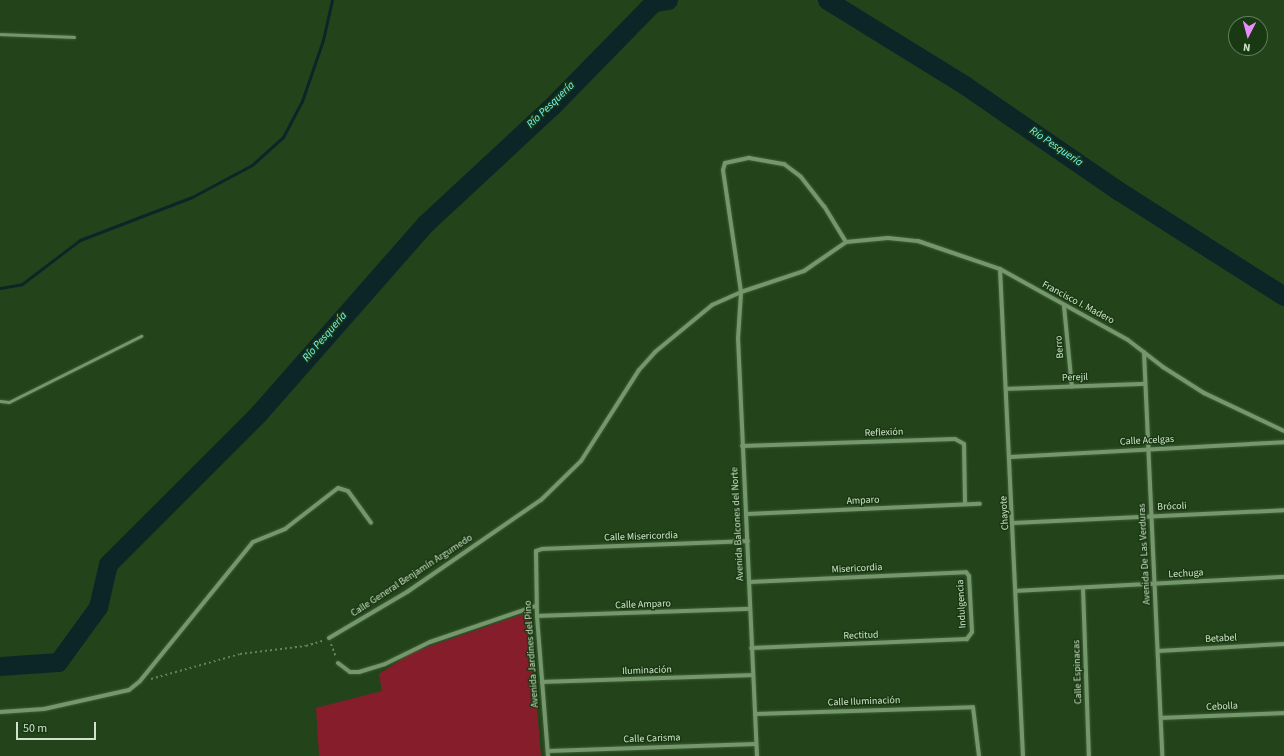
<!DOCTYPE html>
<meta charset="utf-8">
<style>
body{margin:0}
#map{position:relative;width:1284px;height:756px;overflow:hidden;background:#23441b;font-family:"Source Sans 3",sans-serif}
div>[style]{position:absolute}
.green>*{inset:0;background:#851e2a}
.stream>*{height:3px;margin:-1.5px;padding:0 1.5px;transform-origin:1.5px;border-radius:1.5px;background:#0c2628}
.river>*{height:19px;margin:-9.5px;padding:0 9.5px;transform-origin:9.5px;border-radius:9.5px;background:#0c2628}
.path>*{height:2px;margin-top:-1px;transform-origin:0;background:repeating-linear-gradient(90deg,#66825f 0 2px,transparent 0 5px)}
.roads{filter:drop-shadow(0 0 1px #405e3a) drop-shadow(0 0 1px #405e3a)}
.service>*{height:3px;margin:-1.5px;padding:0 1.5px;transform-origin:1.5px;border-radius:1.5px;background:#74986b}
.minor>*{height:4px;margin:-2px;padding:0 2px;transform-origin:2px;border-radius:2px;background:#74986b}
span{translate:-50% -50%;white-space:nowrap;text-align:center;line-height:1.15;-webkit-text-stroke:3px #183911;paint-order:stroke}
.street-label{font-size:10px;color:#cfe2ca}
.water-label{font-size:11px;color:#75f5fb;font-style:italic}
.north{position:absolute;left:1228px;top:16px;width:40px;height:40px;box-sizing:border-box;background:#183911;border:1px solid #617d5b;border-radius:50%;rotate:186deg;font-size:11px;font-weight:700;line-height:16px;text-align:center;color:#cfe2ca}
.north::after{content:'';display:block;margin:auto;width:14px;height:18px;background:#e98dfe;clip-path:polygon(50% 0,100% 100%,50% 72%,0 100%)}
.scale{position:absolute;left:16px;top:722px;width:80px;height:18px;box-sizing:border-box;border:2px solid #cfe2ca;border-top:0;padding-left:5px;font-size:12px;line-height:14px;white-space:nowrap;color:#cfe2ca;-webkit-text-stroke:3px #183911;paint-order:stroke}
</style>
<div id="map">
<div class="green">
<div style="clip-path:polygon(529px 612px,541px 756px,319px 756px,316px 708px,382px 691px,379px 674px,413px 652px)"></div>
</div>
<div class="stream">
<div style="left:0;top:288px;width:22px;rotate:-10deg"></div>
<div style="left:22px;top:284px;width:73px;rotate:-37.2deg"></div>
<div style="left:80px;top:240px;width:120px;rotate:-21deg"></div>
<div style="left:192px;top:197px;width:68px;rotate:-28.1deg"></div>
<div style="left:252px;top:165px;width:42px;rotate:-42.1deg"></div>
<div style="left:283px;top:137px;width:41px;rotate:-62.2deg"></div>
<div style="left:302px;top:101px;width:65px;rotate:-71deg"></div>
<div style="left:323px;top:40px;width:41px;rotate:-77.3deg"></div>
</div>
<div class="river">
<div style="left:827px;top:0;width:163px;rotate:31.7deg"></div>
<div style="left:966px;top:86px;width:186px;rotate:34.5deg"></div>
<div style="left:1119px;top:191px;width:196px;rotate:32.5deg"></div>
<div style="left:0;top:666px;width:58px;rotate:-3.9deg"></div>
<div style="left:58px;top:662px;width:68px;rotate:-54deg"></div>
<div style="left:98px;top:607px;width:44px;rotate:-76.9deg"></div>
<div style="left:108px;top:564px;width:212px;rotate:-45deg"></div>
<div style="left:258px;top:414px;width:254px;rotate:-48.7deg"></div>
<div style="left:426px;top:223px;width:171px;rotate:-42.9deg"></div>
<div style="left:551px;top:107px;width:147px;rotate:-45.6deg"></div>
<div style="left:654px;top:2px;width:14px;rotate:-8deg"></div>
</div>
<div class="path">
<div style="left:331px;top:644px;width:14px;rotate:69deg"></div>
<div style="left:151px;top:679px;width:92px;rotate:-15.7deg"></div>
<div style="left:240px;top:654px;width:66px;rotate:-6.9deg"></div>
<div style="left:306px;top:646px;width:17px;rotate:-17deg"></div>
</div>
<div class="roads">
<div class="service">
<div style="left:0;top:34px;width:74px;rotate:2.3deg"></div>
<div style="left:0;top:401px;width:9px;rotate:6deg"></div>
<div style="left:9px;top:402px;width:148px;rotate:-26.6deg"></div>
</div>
<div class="minor">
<div style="left:846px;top:242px;width:42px;rotate:-5.4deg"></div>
<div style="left:888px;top:238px;width:30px;rotate:6deg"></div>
<div style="left:918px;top:241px;width:87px;rotate:18.9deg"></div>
<div style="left:1000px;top:269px;width:146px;rotate:29deg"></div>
<div style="left:1128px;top:340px;width:44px;rotate:37.6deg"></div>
<div style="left:1163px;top:367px;width:49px;rotate:32.4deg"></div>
<div style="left:1204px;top:393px;width:89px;rotate:25.4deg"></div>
<div style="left:1000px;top:269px;width:488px;rotate:87.3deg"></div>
<div style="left:1064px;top:306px;width:81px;rotate:84.4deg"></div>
<div style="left:1144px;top:352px;width:404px;rotate:87.4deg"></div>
<div style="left:1006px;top:389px;width:139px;rotate:-2.1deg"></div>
<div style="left:742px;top:446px;width:213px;rotate:-1.9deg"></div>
<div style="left:955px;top:439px;width:10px;rotate:29deg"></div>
<div style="left:964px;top:444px;width:60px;rotate:89deg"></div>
<div style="left:1010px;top:457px;width:274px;rotate:-3.1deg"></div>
<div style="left:747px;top:514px;width:233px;rotate:-2.5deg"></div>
<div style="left:1013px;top:523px;width:271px;rotate:-2.7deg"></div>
<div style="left:749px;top:582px;width:217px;rotate:-2.6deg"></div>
<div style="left:966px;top:572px;width:5px;rotate:53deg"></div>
<div style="left:969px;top:576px;width:56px;rotate:86.9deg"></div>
<div style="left:972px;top:632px;width:9px;rotate:126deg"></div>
<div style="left:967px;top:639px;width:216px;rotate:177.6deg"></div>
<div style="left:1083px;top:588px;width:168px;rotate:88deg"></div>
<div style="left:1016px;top:591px;width:268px;rotate:-3deg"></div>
<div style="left:537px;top:616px;width:213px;rotate:-1.9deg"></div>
<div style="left:329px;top:638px;width:91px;rotate:-30.5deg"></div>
<div style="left:407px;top:592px;width:163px;rotate:-34.5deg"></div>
<div style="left:541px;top:500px;width:56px;rotate:-44.3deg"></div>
<div style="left:581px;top:461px;width:108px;rotate:-57.5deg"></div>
<div style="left:639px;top:370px;width:24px;rotate:-48deg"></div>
<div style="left:655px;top:352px;width:74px;rotate:-39.5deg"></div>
<div style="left:712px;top:305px;width:32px;rotate:-24deg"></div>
<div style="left:741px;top:292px;width:66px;rotate:-18.4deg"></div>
<div style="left:804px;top:271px;width:51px;rotate:-34.6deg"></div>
<div style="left:1158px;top:651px;width:126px;rotate:-3.2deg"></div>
<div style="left:338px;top:663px;width:15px;rotate:37deg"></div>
<div style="left:350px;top:672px;width:9px"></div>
<div style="left:359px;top:672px;width:27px;rotate:-17deg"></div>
<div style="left:385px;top:664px;width:50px;rotate:-26.1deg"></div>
<div style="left:430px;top:642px;width:112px;rotate:-18.8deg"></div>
<div style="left:542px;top:682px;width:211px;rotate:-1.9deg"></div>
<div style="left:0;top:712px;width:44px;rotate:-3.9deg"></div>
<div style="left:44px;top:709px;width:87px;rotate:-12.6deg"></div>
<div style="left:129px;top:690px;width:14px;rotate:-39deg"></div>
<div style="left:140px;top:681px;width:179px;rotate:-50.9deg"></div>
<div style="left:253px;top:542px;width:35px;rotate:-22deg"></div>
<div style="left:285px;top:529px;width:67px;rotate:-37.7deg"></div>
<div style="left:338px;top:488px;width:10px;rotate:17deg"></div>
<div style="left:348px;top:491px;width:39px;rotate:54deg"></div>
<div style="left:755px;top:714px;width:218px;rotate:-1.8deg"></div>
<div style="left:973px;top:707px;width:49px;rotate:83deg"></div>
<div style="left:1161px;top:718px;width:123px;rotate:-2.3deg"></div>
<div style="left:548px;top:751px;width:208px;rotate:-1.9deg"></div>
<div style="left:548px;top:756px;width:140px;rotate:-94.5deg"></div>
<div style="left:537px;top:616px;width:65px;rotate:-90.9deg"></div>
<div style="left:536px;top:551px;width:6px;rotate:-18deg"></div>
<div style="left:542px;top:549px;width:206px;rotate:-2.2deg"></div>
<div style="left:757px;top:756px;width:417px;rotate:-92.6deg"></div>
<div style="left:738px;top:339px;width:47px;rotate:-86.3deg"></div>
<div style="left:741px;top:292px;width:123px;rotate:-98.4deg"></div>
<div style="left:723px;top:170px;width:7px;rotate:-74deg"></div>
<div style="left:725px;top:163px;width:25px;rotate:-12deg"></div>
<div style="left:749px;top:158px;width:36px;rotate:10deg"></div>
<div style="left:784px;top:164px;width:21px;rotate:37deg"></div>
<div style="left:801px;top:177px;width:37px;rotate:52deg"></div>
<div style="left:824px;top:206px;width:42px;rotate:58.6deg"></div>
</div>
</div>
<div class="street-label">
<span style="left:1078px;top:303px;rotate:28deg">Francisco I. Madero</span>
<span style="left:1060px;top:347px;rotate:-95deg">Berro</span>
<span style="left:1075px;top:378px;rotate:-2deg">Perejil</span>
<span style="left:884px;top:433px;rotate:-2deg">Reflexión</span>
<span style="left:1147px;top:441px;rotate:-3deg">Calle Acelgas</span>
<span style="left:863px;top:501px;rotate:-3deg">Amparo</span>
<span style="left:1172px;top:507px;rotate:-2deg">Brócoli</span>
<span style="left:1005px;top:513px;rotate:-93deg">Chayote</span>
<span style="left:738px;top:524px;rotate:-93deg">Avenida Balcones del Norte</span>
<span style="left:641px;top:537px;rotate:-2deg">Calle Misericordia</span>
<span style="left:1145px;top:554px;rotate:-93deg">Avenida De Las Verduras</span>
<span style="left:857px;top:569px;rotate:-3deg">Misericordia</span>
<span style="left:1186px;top:574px;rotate:-3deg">Lechuga</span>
<span style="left:412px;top:576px;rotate:-33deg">Calle General Benjamín Argumedo</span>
<span style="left:962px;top:604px;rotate:-93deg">Indulgencia</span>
<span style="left:643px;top:605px;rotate:-2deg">Calle Amparo</span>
<span style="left:861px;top:636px;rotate:-2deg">Rectitud</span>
<span style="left:1221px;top:639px;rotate:-3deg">Betabel</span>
<span style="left:532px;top:654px;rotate:-94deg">Avenida Jardines del Pino</span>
<span style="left:647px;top:671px;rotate:-2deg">Iluminación</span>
<span style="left:1078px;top:672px;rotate:-92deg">Calle Espinacas</span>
<span style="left:864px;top:702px;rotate:-2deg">Calle Iluminación</span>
<span style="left:1222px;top:707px;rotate:-3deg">Cebolla</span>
<span style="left:652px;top:739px;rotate:-2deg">Calle Carisma</span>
</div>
<div class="water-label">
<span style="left:551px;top:105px;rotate:-44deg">Río Pesquería</span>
<span style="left:1056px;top:147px;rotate:34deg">Río Pesquería</span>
<span style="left:325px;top:337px;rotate:-49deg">Río Pesquería</span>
</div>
<div class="north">N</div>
<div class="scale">50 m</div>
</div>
